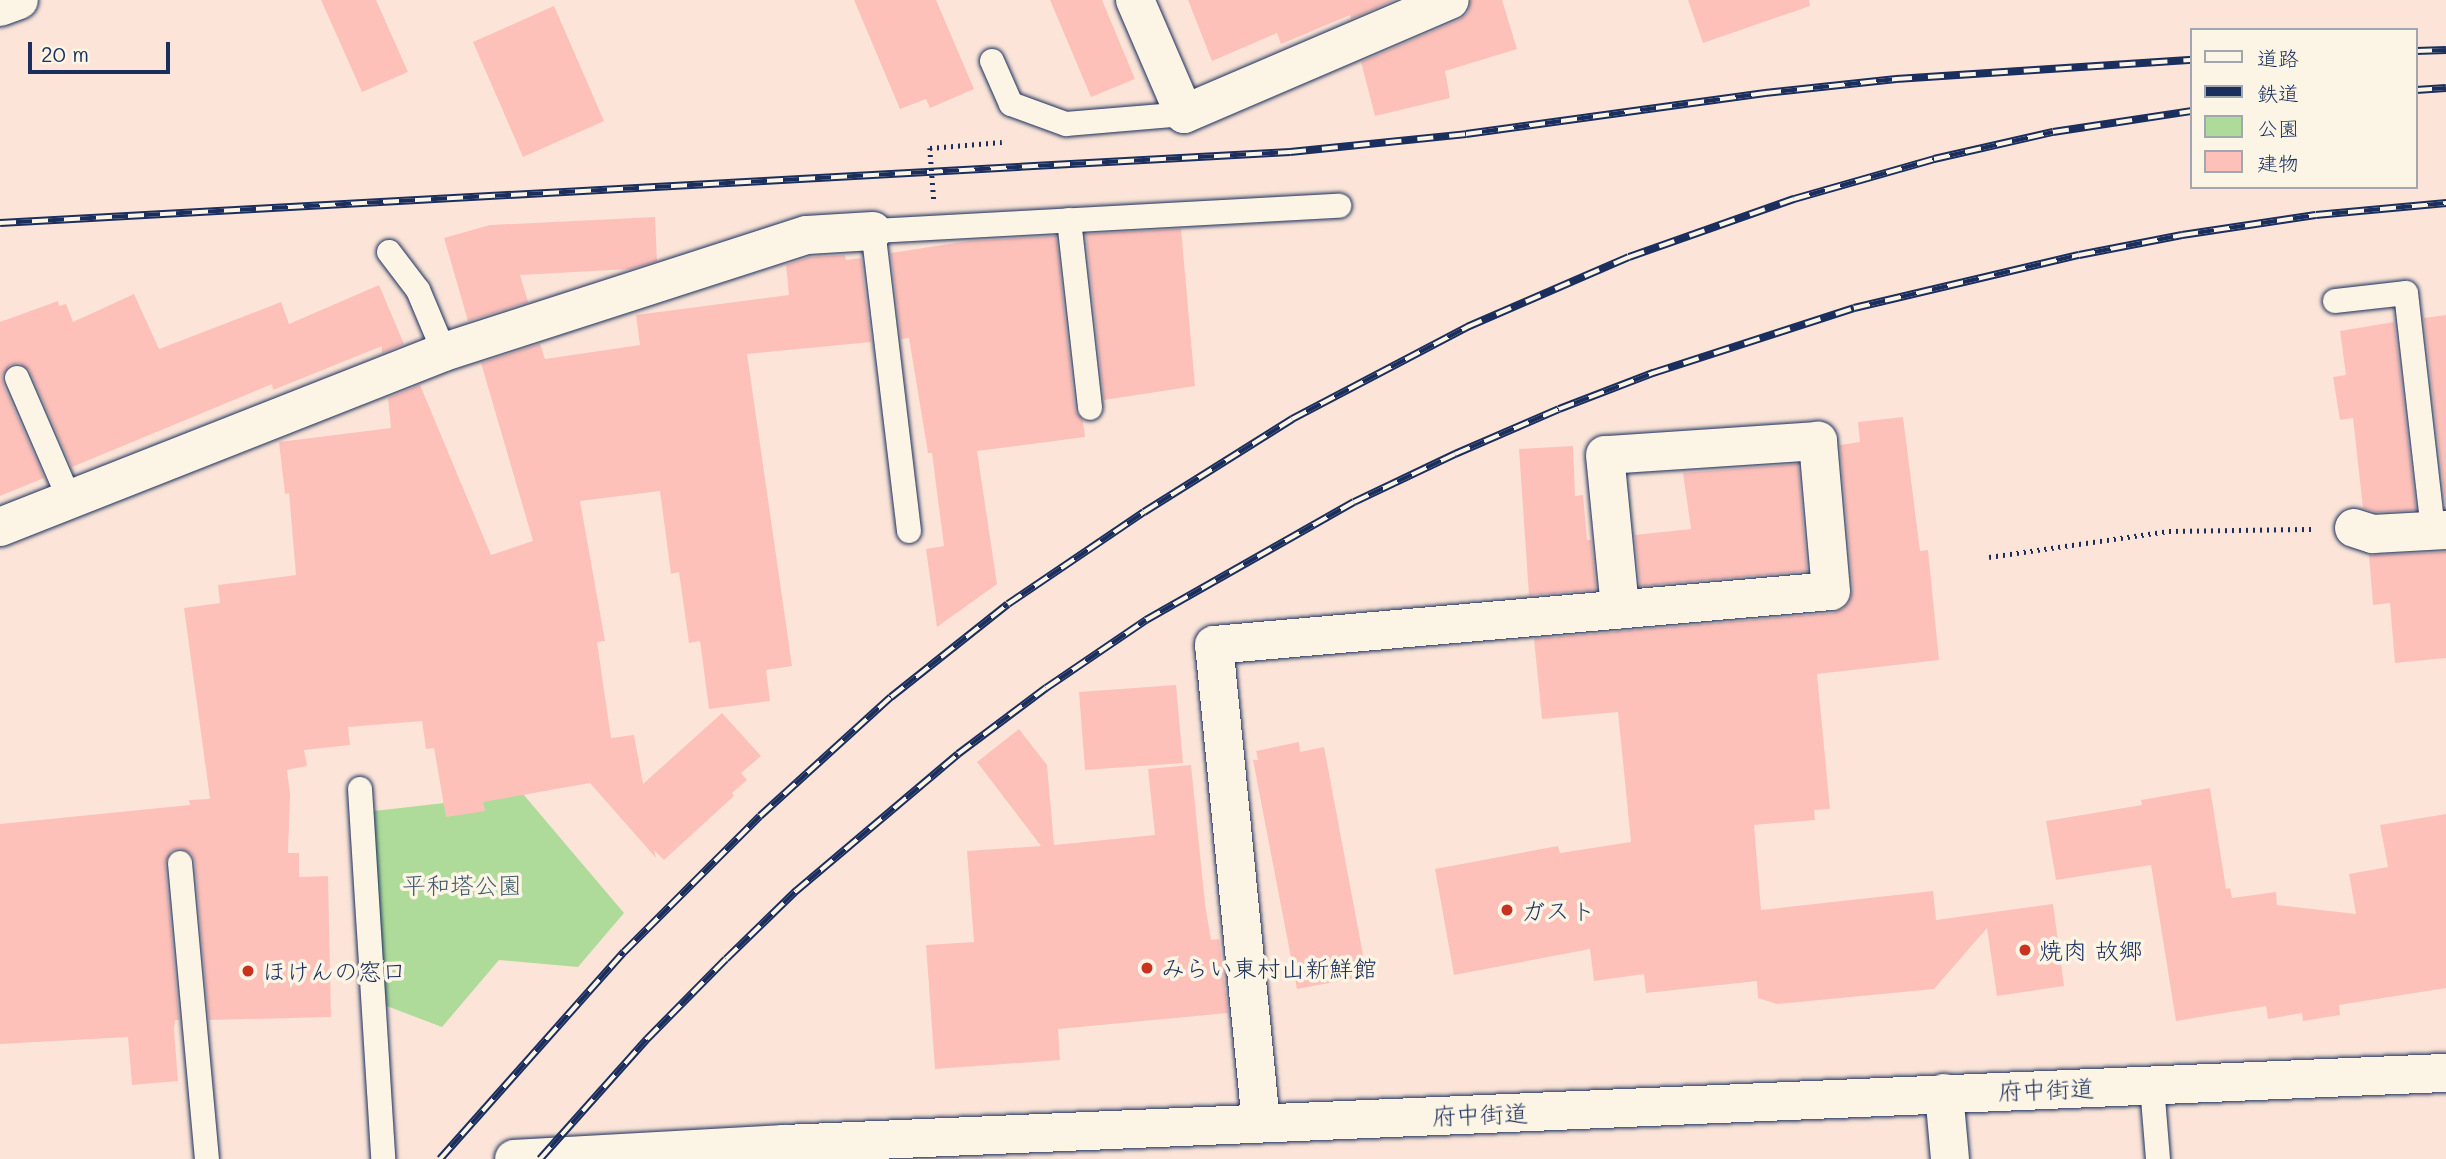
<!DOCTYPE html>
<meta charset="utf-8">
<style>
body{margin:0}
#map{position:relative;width:2446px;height:1159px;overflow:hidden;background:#fce5d8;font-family:Mali,"Klee One",sans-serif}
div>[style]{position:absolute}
.green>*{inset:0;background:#aedb9a}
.building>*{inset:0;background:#fdc1ba}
.path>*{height:4.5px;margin-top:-2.25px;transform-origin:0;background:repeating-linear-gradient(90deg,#1b2f5e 0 2px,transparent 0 7px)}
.roads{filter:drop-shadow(0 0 2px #1b2f5e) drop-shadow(0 0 2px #1b2f5e)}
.service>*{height:24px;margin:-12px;padding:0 12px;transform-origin:12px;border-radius:12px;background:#fcf5e5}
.minor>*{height:38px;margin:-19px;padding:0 19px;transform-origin:19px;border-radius:19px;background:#fcf5e5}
.primary>*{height:38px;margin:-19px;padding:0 19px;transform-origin:19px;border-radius:19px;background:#fcf5e5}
.rail>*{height:8px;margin-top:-4px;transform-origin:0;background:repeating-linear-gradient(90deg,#fcf5e5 0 16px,#1b2f5e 0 32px);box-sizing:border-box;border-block:2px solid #1b2f5e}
.path-bridge>*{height:4.5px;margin-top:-2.25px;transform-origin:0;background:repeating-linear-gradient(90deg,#1b2f5e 0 2px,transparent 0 7px)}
.dots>*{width:19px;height:19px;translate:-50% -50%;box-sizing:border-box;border:4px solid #fcf5e5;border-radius:50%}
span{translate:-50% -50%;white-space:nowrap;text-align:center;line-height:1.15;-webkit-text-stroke:7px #fcf5e5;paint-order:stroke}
.park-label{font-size:24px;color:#405a6d}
.poi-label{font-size:24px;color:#1b2f5e}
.left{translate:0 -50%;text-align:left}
.street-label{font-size:24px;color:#1b2f5e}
.legend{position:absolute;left:2190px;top:28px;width:228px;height:161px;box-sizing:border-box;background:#fcf5e5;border:2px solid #a2a6af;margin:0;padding:9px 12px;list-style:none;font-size:21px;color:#1b2f5e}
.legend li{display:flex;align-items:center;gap:14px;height:35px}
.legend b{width:35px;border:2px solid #a2a6af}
.scale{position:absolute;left:28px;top:42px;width:142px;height:32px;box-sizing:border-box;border:4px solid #1b2f5e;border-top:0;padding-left:9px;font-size:21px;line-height:24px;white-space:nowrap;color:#1b2f5e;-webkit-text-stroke:5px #fcf5e5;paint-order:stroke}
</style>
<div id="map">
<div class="green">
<div style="clip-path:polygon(523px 794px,624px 913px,578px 967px,499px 960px,442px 1027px,384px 1005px,374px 811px)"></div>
</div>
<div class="building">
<div style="clip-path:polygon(321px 0,376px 0,408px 72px,362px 92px)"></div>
<div style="clip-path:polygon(854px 0,936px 0,974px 89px,930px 108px,926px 99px,900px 109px)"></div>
<div style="clip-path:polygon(1050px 0,1102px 0,1135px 79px,1091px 97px)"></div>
<div style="clip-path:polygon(1188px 0,1394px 0,1351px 19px,1350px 15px,1281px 44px,1277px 33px,1212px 61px)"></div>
<div style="clip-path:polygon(1471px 0,1502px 0,1517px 49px,1445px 71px,1450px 98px,1375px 116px,1361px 62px,1459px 20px,1468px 13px)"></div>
<div style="clip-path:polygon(1688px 0,1809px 0,1810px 6px,1703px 43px)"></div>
<div style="clip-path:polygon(554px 6px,604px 121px,523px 157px,473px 42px)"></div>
<div style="clip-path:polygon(655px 217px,657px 261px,630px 269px,520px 275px,528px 302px,468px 321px,444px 238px,490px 225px)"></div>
<div style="clip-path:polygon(1181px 229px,1195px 386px,1104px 400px,1086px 234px)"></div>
<div style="clip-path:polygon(1056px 236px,1075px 410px,1083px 421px,1085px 437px,977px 451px,997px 584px,937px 627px,926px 549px,944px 546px,932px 453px,928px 453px,909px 338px,901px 339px,891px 253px,969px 241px)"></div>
<div style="clip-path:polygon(845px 255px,846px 260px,861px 258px,871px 342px,747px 354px,792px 666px,766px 670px,770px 701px,709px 709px,700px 641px,689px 643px,679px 572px,671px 574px,660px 491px,580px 501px,605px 641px,597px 642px,611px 738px,634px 735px,643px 784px,722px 713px,761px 756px,741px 773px,747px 780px,732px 793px,734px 796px,664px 860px,654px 850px,656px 858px,590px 783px,483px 802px,485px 811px,446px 817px,434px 748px,426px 749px,422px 721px,348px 727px,350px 745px,304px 750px,307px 766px,287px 770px,290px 794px,288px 853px,299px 853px,299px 877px,328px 876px,331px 1017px,209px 1020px,195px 862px,192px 854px,179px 848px,171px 851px,165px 864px,179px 1020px,175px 1020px,174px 1030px,178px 1081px,132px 1085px,128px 1037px,0 1044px,0 824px,190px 805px,189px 800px,210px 799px,184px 608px,220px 603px,218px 585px,296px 575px,289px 493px,285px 494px,279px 442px,391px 428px,388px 398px,420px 385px,491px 555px,533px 541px,481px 363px,540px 344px,545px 359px,640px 345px,636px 315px,789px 295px,786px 265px,810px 257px)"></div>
<div style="clip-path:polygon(379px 285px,404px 344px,382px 353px,382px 346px,273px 390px,272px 384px,72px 467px,30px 371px,19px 363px,10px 365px,2px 376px,3px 384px,44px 478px,0 496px,0 322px,58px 301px,59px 306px,66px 304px,73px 322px,134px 294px,159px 349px,281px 302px,289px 324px)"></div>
<div style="clip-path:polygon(2446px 315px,2446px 508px,2424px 318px)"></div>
<div style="clip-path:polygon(2394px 322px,2416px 510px,2376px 512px,2363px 508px,2353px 418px,2340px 420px,2333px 377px,2346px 375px,2340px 331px)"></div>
<div style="clip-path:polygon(1903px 417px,1920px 551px,1928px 550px,1939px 660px,1817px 674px,1830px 809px,1814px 810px,1815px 820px,1754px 825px,1761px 910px,1933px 891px,1936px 920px,2053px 904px,2064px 986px,1997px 996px,1987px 928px,1934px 989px,1777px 1004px,1758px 998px,1757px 981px,1646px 993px,1644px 974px,1594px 981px,1590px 949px,1454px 975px,1435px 869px,1558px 846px,1560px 853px,1631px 842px,1618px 712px,1542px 719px,1534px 639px,1833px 613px,1843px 609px,1850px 601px,1853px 589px,1840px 445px,1860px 442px,1858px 422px)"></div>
<div style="clip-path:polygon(1573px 446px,1575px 496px,1583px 495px,1587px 540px,1591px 540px,1596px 590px,1529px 595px,1519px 449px)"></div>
<div style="clip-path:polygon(1798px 464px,1807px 571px,1640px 586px,1635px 535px,1691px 529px,1683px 473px)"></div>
<div style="clip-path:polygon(2446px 552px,2446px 658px,2395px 663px,2390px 603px,2373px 605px,2369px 555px)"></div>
<div style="clip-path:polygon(1176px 685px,1183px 763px,1085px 770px,1079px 692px)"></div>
<div style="clip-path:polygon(1019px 729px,1047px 765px,1054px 845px,1155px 835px,1148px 769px,1191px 765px,1205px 904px,1211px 940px,1219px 939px,1228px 1013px,1058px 1029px,1060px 1060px,935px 1069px,926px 945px,974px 942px,967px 851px,1041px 846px,977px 762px)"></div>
<div style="clip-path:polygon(1299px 742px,1300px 752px,1324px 747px,1367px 976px,1297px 989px,1253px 760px,1258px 760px,1256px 751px)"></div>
<div style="clip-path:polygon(2210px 788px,2226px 889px,2230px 888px,2232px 898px,2276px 892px,2277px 905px,2356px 914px,2349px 874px,2388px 867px,2380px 825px,2446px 814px,2446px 988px,2339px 1005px,2340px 1015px,2303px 1021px,2302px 1013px,2268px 1019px,2266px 1006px,2176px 1021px,2151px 865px,2056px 880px,2046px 821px,2142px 805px,2141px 800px)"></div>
</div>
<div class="path">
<div style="left:930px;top:148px;width:72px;rotate:-4.8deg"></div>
<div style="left:1989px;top:557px;width:182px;rotate:-8.2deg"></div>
<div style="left:2169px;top:531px;width:142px;rotate:-0.8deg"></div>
</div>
<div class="roads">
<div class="service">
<div style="left:992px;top:61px;width:47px;rotate:66.2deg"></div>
<div style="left:1011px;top:104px;width:59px;rotate:20deg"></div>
<div style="left:1066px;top:124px;width:118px;rotate:-4.8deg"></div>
<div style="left:1069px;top:220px;width:189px;rotate:83.6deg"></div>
<div style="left:389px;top:252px;width:48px;rotate:52.7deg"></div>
<div style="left:418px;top:290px;width:67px;rotate:67.2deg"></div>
<div style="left:2335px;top:301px;width:71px;rotate:-6.4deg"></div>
<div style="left:2406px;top:293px;width:239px;rotate:83.5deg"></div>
<div style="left:17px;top:378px;width:131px;rotate:66.6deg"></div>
<div style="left:909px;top:531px;width:302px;rotate:-96.8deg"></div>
<div style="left:873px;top:231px;width:467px;rotate:-3.1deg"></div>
<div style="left:360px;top:789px;width:371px;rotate:86.4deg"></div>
<div style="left:180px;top:863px;width:297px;rotate:84.8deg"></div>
<div style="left:2152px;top:1086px;width:73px;rotate:85.3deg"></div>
</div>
<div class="minor">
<div style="left:1135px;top:0;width:124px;rotate:66.7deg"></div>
<div style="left:1184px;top:114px;width:289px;rotate:-23.2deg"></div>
<div style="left:0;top:7px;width:20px;rotate:-20deg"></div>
<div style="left:0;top:527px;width:477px;rotate:-21.5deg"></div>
<div style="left:444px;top:352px;width:381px;rotate:-17.9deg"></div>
<div style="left:807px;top:235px;width:66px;rotate:-3.5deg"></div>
<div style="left:2354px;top:528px;width:20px;rotate:18deg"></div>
<div style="left:2373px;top:534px;width:73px;rotate:-3.1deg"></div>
<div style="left:1944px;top:1093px;width:66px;rotate:84.8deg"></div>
<div style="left:1261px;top:1123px;width:480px;rotate:-95.6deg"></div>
<div style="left:1214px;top:645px;width:619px;rotate:-5deg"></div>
<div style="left:1831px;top:591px;width:151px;rotate:-95deg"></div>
<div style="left:1818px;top:441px;width:213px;rotate:176.2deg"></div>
<div style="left:1605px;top:455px;width:155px;rotate:84.4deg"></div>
</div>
<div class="primary">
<div style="left:514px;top:1159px;width:270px;rotate:-3.2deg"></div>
<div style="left:784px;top:1144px;width:1664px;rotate:-2.45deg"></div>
</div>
</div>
<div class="rail">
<div style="left:2416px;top:51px;width:30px;rotate:-2deg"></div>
<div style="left:2416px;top:90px;width:30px;rotate:-4deg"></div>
<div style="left:0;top:223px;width:1292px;rotate:-3.15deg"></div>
<div style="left:1290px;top:152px;width:177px;rotate:-5.8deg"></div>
<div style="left:1466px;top:134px;width:302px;rotate:-7.8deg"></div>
<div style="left:1765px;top:93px;width:132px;rotate:-6.1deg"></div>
<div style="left:1896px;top:79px;width:297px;rotate:-3.7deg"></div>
<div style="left:440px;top:1159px;width:277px;rotate:-48.4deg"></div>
<div style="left:624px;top:952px;width:192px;rotate:-45deg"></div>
<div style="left:760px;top:816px;width:177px;rotate:-42.3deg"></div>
<div style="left:891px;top:697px;width:149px;rotate:-38.5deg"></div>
<div style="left:1008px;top:604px;width:164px;rotate:-34.1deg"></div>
<div style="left:1144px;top:512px;width:175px;rotate:-32.1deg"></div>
<div style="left:1292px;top:419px;width:198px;rotate:-27.7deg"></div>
<div style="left:1467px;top:327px;width:176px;rotate:-23.4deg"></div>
<div style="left:1629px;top:257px;width:175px;rotate:-19.4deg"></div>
<div style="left:1794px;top:199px;width:146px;rotate:-15.9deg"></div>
<div style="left:1934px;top:159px;width:122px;rotate:-12.8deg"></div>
<div style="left:2053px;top:132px;width:141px;rotate:-8.6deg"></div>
<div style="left:540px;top:1159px;width:161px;rotate:-48.3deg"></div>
<div style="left:647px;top:1039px;width:112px;rotate:-45.4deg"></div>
<div style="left:726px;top:959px;width:98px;rotate:-44.2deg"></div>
<div style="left:796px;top:891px;width:212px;rotate:-40.2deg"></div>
<div style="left:958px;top:754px;width:110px;rotate:-36.9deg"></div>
<div style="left:1046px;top:688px;width:121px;rotate:-34.2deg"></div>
<div style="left:1146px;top:620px;width:239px;rotate:-29.6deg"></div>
<div style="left:1354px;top:502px;width:112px;rotate:-25.4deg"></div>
<div style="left:1455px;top:454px;width:113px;rotate:-23.4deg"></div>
<div style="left:1559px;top:409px;width:101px;rotate:-21deg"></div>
<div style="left:1653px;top:373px;width:211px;rotate:-17.9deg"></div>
<div style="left:1854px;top:308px;width:231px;rotate:-13.3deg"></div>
<div style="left:2079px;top:255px;width:105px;rotate:-11deg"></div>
<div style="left:2182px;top:235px;width:135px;rotate:-8.5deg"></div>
<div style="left:2316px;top:215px;width:131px;rotate:-5.3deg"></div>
</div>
<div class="path-bridge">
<div style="left:930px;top:148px;width:53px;rotate:85.7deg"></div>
</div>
<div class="dots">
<div style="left:1507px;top:910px;background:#c8321e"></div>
<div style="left:2025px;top:950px;background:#c8321e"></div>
<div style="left:1147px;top:968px;background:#c8321e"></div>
<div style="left:248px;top:971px;background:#c8321e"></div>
</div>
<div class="park-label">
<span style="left:462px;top:885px">平和塔公園</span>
</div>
<div class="poi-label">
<span class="left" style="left:1521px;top:910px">ガスト</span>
<span class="left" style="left:2039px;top:950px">焼肉 故郷</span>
<span class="left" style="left:1161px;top:968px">みらい東村山新鮮館</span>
<span class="left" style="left:262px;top:971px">ほけんの窓口</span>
</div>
<div class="street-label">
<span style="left:2046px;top:1089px;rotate:-2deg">府中街道</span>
<span style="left:1480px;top:1114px;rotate:-2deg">府中街道</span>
</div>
<ul class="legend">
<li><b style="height:9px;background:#fcf5e5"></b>道路</li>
<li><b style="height:9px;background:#1b2f5e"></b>鉄道</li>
<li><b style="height:19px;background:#aedb9a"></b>公園</li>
<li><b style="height:19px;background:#fdc1ba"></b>建物</li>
</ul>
<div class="scale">20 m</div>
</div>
